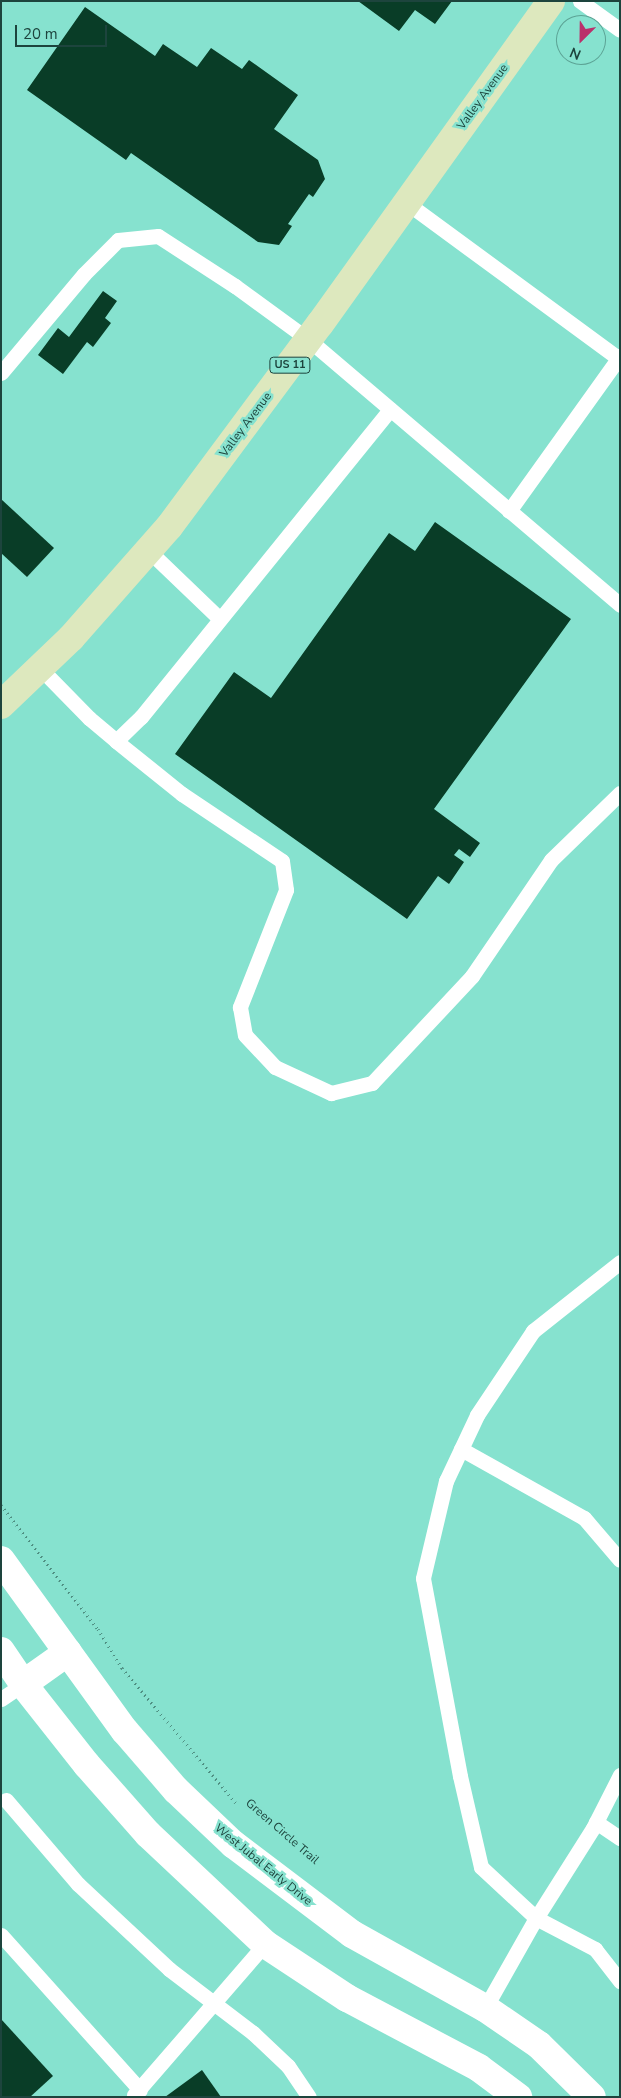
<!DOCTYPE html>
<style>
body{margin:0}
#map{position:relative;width:621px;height:2098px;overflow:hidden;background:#86e2cf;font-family:"Nunito Sans",sans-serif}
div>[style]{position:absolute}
.building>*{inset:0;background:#093d27}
.path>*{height:3px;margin-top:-1.5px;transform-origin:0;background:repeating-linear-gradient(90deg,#4f8f82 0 1px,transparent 0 5px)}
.lane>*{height:15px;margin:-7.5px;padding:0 7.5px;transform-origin:7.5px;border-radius:7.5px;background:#fff}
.street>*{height:28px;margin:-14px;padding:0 14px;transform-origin:14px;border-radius:14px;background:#fff}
.secondary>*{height:28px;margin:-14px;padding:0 14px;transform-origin:14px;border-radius:14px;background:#fff}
.primary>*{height:28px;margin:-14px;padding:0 14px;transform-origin:14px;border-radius:14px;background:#dde8be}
span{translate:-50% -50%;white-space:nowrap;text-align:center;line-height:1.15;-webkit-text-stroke:5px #86e2cf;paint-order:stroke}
.shield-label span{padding:1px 4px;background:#86e2cf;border:1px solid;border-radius:4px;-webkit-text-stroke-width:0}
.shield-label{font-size:11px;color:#1d443d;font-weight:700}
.street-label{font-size:12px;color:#1d443d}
.frame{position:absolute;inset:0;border:2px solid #1d443d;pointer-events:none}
.north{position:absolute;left:556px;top:15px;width:50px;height:50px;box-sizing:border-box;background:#86e2cf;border:1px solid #5ca395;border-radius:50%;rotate:203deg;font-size:14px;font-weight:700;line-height:20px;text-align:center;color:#1d443d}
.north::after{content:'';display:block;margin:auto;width:18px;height:22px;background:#ba306b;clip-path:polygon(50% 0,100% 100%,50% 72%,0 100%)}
.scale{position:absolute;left:15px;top:25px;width:92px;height:22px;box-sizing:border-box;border:2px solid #1d443d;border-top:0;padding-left:6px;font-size:15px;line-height:18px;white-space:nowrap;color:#1d443d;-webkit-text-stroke:4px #86e2cf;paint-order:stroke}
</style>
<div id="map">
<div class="building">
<div style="clip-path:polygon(358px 1px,452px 1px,435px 24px,415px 10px,399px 31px)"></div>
<div style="clip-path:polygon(85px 7px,155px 56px,163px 44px,197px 67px,211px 48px,242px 69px,249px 60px,298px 95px,274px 129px,318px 160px,325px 179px,313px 197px,309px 194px,288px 224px,292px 226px,279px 245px,258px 242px,131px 153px,126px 160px,27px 90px)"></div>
<div style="clip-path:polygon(103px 291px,117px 301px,105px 318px,111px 323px,93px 347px,87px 342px,63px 374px,38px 355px,58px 328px,69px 337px)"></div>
<div style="clip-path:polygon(1px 499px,54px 548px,27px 577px,1px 553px)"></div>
<div style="clip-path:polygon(435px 522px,571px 619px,434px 809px,480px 843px,470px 857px,459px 849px,454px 855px,464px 862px,449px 884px,438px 876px,407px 919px,175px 754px,234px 672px,271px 698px,389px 533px,415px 551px)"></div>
<div style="clip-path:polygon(1px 2019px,53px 2076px,30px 2097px,1px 2097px)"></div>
<div style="clip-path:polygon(202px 2070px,221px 2097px,165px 2097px)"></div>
</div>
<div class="path">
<div style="left:1px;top:1505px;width:157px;rotate:52deg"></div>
<div style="left:98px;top:1629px;width:46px;rotate:58.4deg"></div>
<div style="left:122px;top:1668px;width:178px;rotate:49.8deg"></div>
</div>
<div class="lane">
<div style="left:580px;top:1px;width:49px;rotate:35.9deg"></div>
<div style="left:407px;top:203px;width:262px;rotate:36.3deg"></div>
<div style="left:1px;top:373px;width:129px;rotate:-50deg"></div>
<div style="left:84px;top:274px;width:48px;rotate:-45deg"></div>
<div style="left:118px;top:240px;width:40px;rotate:-5.7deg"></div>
<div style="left:158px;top:236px;width:92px;rotate:33deg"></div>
<div style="left:235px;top:286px;width:92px;rotate:36.1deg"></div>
<div style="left:309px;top:340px;width:409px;rotate:40.4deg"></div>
<div style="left:509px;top:511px;width:191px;rotate:-54.4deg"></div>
<div style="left:149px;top:551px;width:98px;rotate:43.8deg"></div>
<div style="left:41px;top:669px;width:69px;rotate:45.6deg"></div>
<div style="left:89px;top:718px;width:35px;rotate:40deg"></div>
<div style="left:116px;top:741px;width:35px;rotate:-44deg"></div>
<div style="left:141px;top:717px;width:396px;rotate:-51deg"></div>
<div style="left:116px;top:741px;width:85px;rotate:38.8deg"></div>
<div style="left:182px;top:794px;width:120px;rotate:33.8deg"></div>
<div style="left:282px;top:861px;width:29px;rotate:82deg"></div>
<div style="left:286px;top:890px;width:126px;rotate:111.5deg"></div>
<div style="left:240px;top:1007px;width:28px;rotate:80deg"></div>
<div style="left:245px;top:1035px;width:44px;rotate:46.8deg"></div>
<div style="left:275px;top:1067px;width:62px;rotate:24.9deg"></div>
<div style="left:331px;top:1093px;width:42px;rotate:-13.7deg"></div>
<div style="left:372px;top:1083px;width:146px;rotate:-46.9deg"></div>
<div style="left:472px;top:976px;width:140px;rotate:-55.7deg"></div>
<div style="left:551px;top:860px;width:96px;rotate:-44.2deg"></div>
<div style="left:461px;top:1449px;width:141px;rotate:29.3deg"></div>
<div style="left:584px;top:1518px;width:55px;rotate:49.4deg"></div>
<div style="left:1px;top:1699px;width:27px;rotate:-34deg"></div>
<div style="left:620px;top:1775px;width:59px;rotate:117deg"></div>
<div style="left:593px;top:1828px;width:107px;rotate:122.3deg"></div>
<div style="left:536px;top:1918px;width:67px;rotate:27.7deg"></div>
<div style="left:595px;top:1949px;width:41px;rotate:52deg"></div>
<div style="left:6px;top:1800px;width:111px;rotate:49.4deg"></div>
<div style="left:78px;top:1884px;width:125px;rotate:43deg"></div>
<div style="left:169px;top:1969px;width:106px;rotate:37.3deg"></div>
<div style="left:253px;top:2033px;width:48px;rotate:43.3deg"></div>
<div style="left:288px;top:2066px;width:37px;rotate:56deg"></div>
<div style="left:596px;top:1822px;width:29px;rotate:34deg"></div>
<div style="left:1px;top:1935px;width:208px;rotate:48.1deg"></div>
<div style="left:485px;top:2008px;width:103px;rotate:-60.5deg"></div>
<div style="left:536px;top:1918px;width:75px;rotate:-137.2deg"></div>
<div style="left:481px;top:1867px;width:93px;rotate:-103deg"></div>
<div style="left:460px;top:1776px;width:201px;rotate:-100.6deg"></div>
<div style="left:423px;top:1578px;width:100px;rotate:-76.7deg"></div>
<div style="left:446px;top:1481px;width:73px;rotate:-64.8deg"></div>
<div style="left:477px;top:1415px;width:101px;rotate:-56.3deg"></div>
<div style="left:533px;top:1331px;width:111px;rotate:-38.4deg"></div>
<div style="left:134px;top:2095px;width:200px;rotate:-49.1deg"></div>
</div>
<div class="street">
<div style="left:23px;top:1684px;width:55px;rotate:-35.4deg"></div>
</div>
<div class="secondary">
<div style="left:1px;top:1560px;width:211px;rotate:54.1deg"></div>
<div style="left:125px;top:1731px;width:78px;rotate:49.2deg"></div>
<div style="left:176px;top:1790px;width:79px;rotate:43.5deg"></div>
<div style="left:233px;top:1844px;width:149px;rotate:37.1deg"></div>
<div style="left:352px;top:1934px;width:152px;rotate:29.1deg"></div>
<div style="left:485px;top:2008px;width:65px;rotate:34.4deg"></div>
<div style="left:539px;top:2045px;width:74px;rotate:44.5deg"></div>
<div style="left:1px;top:1651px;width:40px;rotate:56deg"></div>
<div style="left:23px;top:1684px;width:103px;rotate:51.7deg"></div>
<div style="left:87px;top:1765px;width:92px;rotate:48.5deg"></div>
<div style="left:148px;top:1834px;width:161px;rotate:43.2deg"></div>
<div style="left:265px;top:1944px;width:98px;rotate:33.4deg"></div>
<div style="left:347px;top:1998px;width:149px;rotate:27.9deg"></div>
<div style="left:479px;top:2068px;width:49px;rotate:36.6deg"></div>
</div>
<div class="primary">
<div style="left:1px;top:705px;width:97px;rotate:-43.7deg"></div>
<div style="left:71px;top:638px;width:148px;rotate:-48.6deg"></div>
<div style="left:169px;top:527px;width:253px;rotate:-53.4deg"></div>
<div style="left:320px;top:324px;width:397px;rotate:-54.4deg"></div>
</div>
<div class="shield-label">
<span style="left:290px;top:365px">US 11</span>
</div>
<div class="street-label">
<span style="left:483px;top:97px;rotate:-54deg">Valley Avenue</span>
<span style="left:246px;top:425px;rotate:-53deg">Valley Avenue</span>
<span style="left:282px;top:1832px;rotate:41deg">Green Circle Trail</span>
<span style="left:263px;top:1865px;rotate:39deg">West Jubal Early Drive</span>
</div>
<div class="frame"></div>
<div class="north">N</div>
<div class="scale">20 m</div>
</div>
